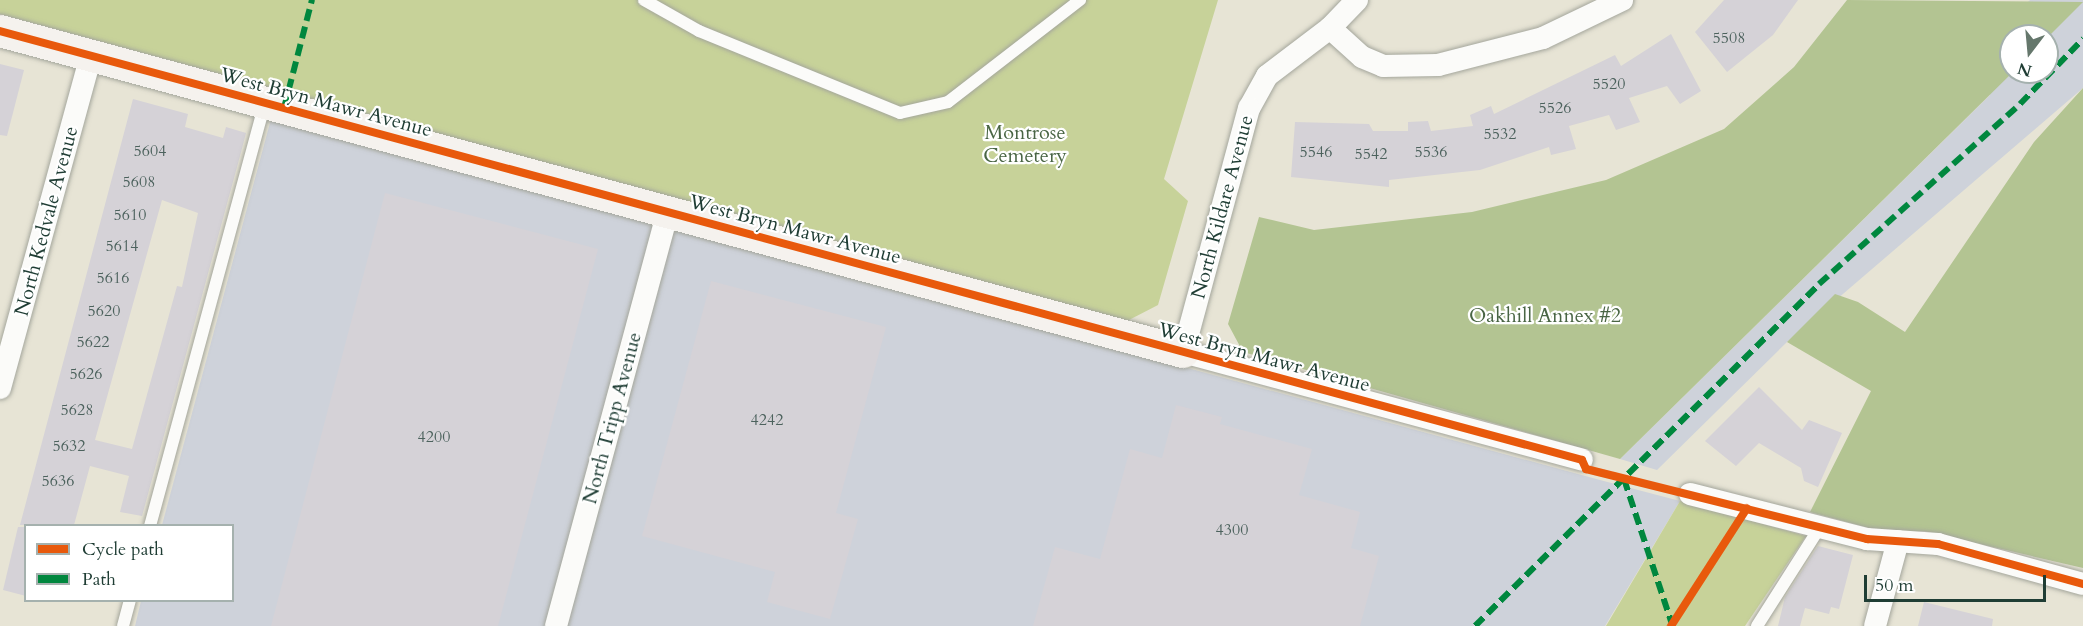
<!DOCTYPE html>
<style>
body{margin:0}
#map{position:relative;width:2083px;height:626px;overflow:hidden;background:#e7e4d5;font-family:Cardo,serif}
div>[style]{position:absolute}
.industrial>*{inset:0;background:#ced2da}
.green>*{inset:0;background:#c7d299}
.forest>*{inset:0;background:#b3c492}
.building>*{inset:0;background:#d5d2d7}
.roads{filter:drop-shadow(0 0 2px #a4a69c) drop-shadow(0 0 2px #a4a69c)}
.lane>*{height:12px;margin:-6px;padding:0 6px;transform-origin:6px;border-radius:6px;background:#fbfbf9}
.street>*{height:22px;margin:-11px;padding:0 11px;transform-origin:11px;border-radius:11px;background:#fbfbf9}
.secondary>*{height:32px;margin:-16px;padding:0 16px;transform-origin:16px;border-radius:16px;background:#f5f2ee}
.quiet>*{height:6px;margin-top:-3px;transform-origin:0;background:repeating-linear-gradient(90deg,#00873e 0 12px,transparent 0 18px)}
.cycleway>*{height:8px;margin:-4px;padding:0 4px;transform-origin:4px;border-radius:4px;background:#e8590c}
span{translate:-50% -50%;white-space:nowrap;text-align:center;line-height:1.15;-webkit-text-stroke:4.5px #fff;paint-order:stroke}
.number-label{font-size:16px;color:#4c625d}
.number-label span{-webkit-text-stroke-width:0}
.street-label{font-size:20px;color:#1f3d34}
.park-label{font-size:20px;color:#496544}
.legend{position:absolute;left:24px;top:524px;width:210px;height:78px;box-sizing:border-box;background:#fff;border:2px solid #a5b1ae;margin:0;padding:8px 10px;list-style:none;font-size:18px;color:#1f3d34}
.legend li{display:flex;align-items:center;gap:12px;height:30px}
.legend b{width:30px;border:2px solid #a5b1ae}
.north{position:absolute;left:1999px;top:24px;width:60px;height:60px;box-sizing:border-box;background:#fff;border:2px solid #a5b1ae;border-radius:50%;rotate:196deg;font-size:16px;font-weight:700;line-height:24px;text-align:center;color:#1f3d34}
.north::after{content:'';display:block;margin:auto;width:21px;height:27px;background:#65776c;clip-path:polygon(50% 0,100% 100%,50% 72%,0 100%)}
.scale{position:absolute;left:1864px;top:575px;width:182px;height:27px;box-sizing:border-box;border:3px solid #1f3d34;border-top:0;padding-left:8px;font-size:18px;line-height:21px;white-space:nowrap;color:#1f3d34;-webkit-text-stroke:4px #fff;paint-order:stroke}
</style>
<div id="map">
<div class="industrial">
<div style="clip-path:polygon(evenodd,2030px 0,2083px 0,2083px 88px,1787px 342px,1657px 470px,1620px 459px,1990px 95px,1948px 81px,2030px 0,2011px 36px,2047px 36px,2047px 72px,2011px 72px,2011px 36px)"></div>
<div style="clip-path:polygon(271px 119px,1600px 480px,1680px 501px,1605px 626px,135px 626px,141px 601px,232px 600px,232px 526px,162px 525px)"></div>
</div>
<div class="green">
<div style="clip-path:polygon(0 0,1218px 0,1164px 179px,1188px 201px,1158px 305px,1127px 321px,0 14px)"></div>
<div style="clip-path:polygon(1680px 501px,1806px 536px,1745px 626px,1606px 626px)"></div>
</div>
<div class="forest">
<div style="clip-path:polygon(1847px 0,2083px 2px,2047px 38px,2011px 36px,2013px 72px,1620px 459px,1243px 352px,1228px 324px,1259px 217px,1314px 230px,1472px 212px,1606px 180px,1724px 129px,1794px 67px)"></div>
<div style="clip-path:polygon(2083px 88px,2083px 568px,1924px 531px,1895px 535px,1810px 512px,1871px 391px,1787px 342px,1835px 294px,1858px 302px,1905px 332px,2034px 142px)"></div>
</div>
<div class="building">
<div style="clip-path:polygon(1724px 0,1798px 0,1773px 35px,1727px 72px,1695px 32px)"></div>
<div style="clip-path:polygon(1671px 34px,1701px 91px,1680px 104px,1667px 86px,1629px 98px,1640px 122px,1616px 130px,1609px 115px,1569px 126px,1576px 149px,1551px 155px,1549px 147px,1480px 170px,1389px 180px,1389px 187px,1291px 177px,1295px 122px,1369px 124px,1373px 131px,1408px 131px,1408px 122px,1428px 121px,1431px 131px,1473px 126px,1470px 115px,1491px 106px,1494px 114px,1615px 55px,1621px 66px)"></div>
<div style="clip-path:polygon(0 64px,24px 70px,7px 136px,0 135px)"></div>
<div style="clip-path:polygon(evenodd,133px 99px,188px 114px,185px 127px,223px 138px,226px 127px,246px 133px,240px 156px,142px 516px,120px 512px,129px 476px,90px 466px,74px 525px,20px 525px,133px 99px,162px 200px,198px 213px,182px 287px,177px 286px,132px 449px,95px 440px,162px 200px)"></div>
<div style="clip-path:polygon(385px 193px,598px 249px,498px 626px,271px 626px)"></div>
<div style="clip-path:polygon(711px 281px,886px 327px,836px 513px,858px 519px,830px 619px,767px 602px,775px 572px,642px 536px)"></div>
<div style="clip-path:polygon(1759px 387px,1802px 430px,1809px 420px,1842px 433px,1818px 487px,1804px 481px,1801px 468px,1759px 443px,1736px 466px,1705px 441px)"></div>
<div style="clip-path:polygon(1176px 405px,1222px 417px,1220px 424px,1312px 449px,1299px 495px,1360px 512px,1351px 548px,1379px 556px,1360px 626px,1033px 626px,1055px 547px,1100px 559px,1130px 449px,1162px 458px)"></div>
<div style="clip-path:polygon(18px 527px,26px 527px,26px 596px,3px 590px)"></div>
<div style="clip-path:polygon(1818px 546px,1853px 555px,1839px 609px,1831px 607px,1829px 614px,1805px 608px,1800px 626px,1778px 626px,1785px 597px)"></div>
<div style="clip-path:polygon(1924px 602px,1993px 619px,1992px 626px,1918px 626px)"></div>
</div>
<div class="roads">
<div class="lane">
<div style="left:644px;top:0;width:63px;rotate:29.4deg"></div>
<div style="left:699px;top:31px;width:217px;rotate:22.2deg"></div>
<div style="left:900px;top:113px;width:49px;rotate:-12.9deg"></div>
<div style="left:948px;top:102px;width:167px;rotate:-37.7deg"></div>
<div style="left:150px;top:526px;width:438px;rotate:-74.8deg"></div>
<div style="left:123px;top:626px;width:27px;rotate:-75deg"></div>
<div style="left:1757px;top:626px;width:117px;rotate:-57.5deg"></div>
</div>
<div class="street">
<div style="left:1357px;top:0;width:39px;rotate:134deg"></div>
<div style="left:1330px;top:28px;width:79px;rotate:142.7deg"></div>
<div style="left:1267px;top:76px;width:37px;rotate:119deg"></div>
<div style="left:1249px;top:108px;width:253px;rotate:105.1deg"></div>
<div style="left:1183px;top:352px;width:413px;rotate:15.1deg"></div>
<div style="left:1330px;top:28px;width:43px;rotate:42.2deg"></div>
<div style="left:1362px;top:57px;width:23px;rotate:23deg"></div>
<div style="left:1383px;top:66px;width:55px;rotate:-1deg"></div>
<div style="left:1438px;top:65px;width:108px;rotate:-14.4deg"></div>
<div style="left:1543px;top:38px;width:88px;rotate:-25.7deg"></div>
<div style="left:0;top:388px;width:345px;rotate:-74.7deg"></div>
<div style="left:1690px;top:494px;width:183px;rotate:14.3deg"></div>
<div style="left:1867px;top:539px;width:71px;rotate:4deg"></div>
<div style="left:1938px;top:544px;width:150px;rotate:15.4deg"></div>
<div style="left:556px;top:626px;width:430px;rotate:-74.9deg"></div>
<div style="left:1875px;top:626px;width:88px;rotate:-74.9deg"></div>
</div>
<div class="secondary">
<div style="left:0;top:31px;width:1226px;rotate:15.18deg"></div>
</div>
</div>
<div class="quiet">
<div style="left:284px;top:108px;width:112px;rotate:-75.5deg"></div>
<div style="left:1624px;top:479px;width:153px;rotate:71.7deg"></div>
<div style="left:1475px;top:626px;width:485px;rotate:-44.8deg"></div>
<div style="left:1819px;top:284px;width:270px;rotate:-41.8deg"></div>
<div style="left:2020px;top:104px;width:91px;rotate:-45.9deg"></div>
</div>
<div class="cycleway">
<div style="left:0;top:31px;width:1639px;rotate:15.17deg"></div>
<div style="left:1582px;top:460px;width:10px;rotate:66deg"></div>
<div style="left:1586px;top:469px;width:290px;rotate:14deg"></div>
<div style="left:1867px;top:539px;width:71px;rotate:4deg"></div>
<div style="left:1938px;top:544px;width:150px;rotate:15.4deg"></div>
<div style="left:1671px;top:626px;width:140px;rotate:-57.2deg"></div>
</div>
<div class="number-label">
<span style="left:1729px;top:38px">5508</span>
<span style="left:1609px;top:84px">5520</span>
<span style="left:1555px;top:108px">5526</span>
<span style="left:1500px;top:134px">5532</span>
<span style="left:150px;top:151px">5604</span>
<span style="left:1316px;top:152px">5546</span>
<span style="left:1431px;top:152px">5536</span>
<span style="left:1371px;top:154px">5542</span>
<span style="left:139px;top:182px">5608</span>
<span style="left:130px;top:215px">5610</span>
<span style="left:122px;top:246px">5614</span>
<span style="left:113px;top:278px">5616</span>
<span style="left:104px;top:311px">5620</span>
<span style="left:93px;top:342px">5622</span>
<span style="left:86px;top:374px">5626</span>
<span style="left:77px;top:410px">5628</span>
<span style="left:767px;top:420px">4242</span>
<span style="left:434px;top:437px">4200</span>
<span style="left:69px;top:446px">5632</span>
<span style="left:58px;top:481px">5636</span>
<span style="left:1232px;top:530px">4300</span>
</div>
<div class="street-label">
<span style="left:326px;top:102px;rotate:15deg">West Bryn Mawr Avenue</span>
<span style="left:1222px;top:207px;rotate:-75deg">North Kildare Avenue</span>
<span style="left:46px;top:221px;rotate:-75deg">North Kedvale Avenue</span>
<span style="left:795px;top:229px;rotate:15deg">West Bryn Mawr Avenue</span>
<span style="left:1264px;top:357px;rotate:15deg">West Bryn Mawr Avenue</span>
<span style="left:612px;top:418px;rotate:-75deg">North Tripp Avenue</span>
</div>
<div class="park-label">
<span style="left:1025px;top:144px">Montrose<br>Cemetery</span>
<span style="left:1545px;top:315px">Oakhill Annex #2</span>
</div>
<ul class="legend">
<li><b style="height:8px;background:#e8590c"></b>Cycle path</li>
<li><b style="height:8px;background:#00873e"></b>Path</li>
</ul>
<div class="north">N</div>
<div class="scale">50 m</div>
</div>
